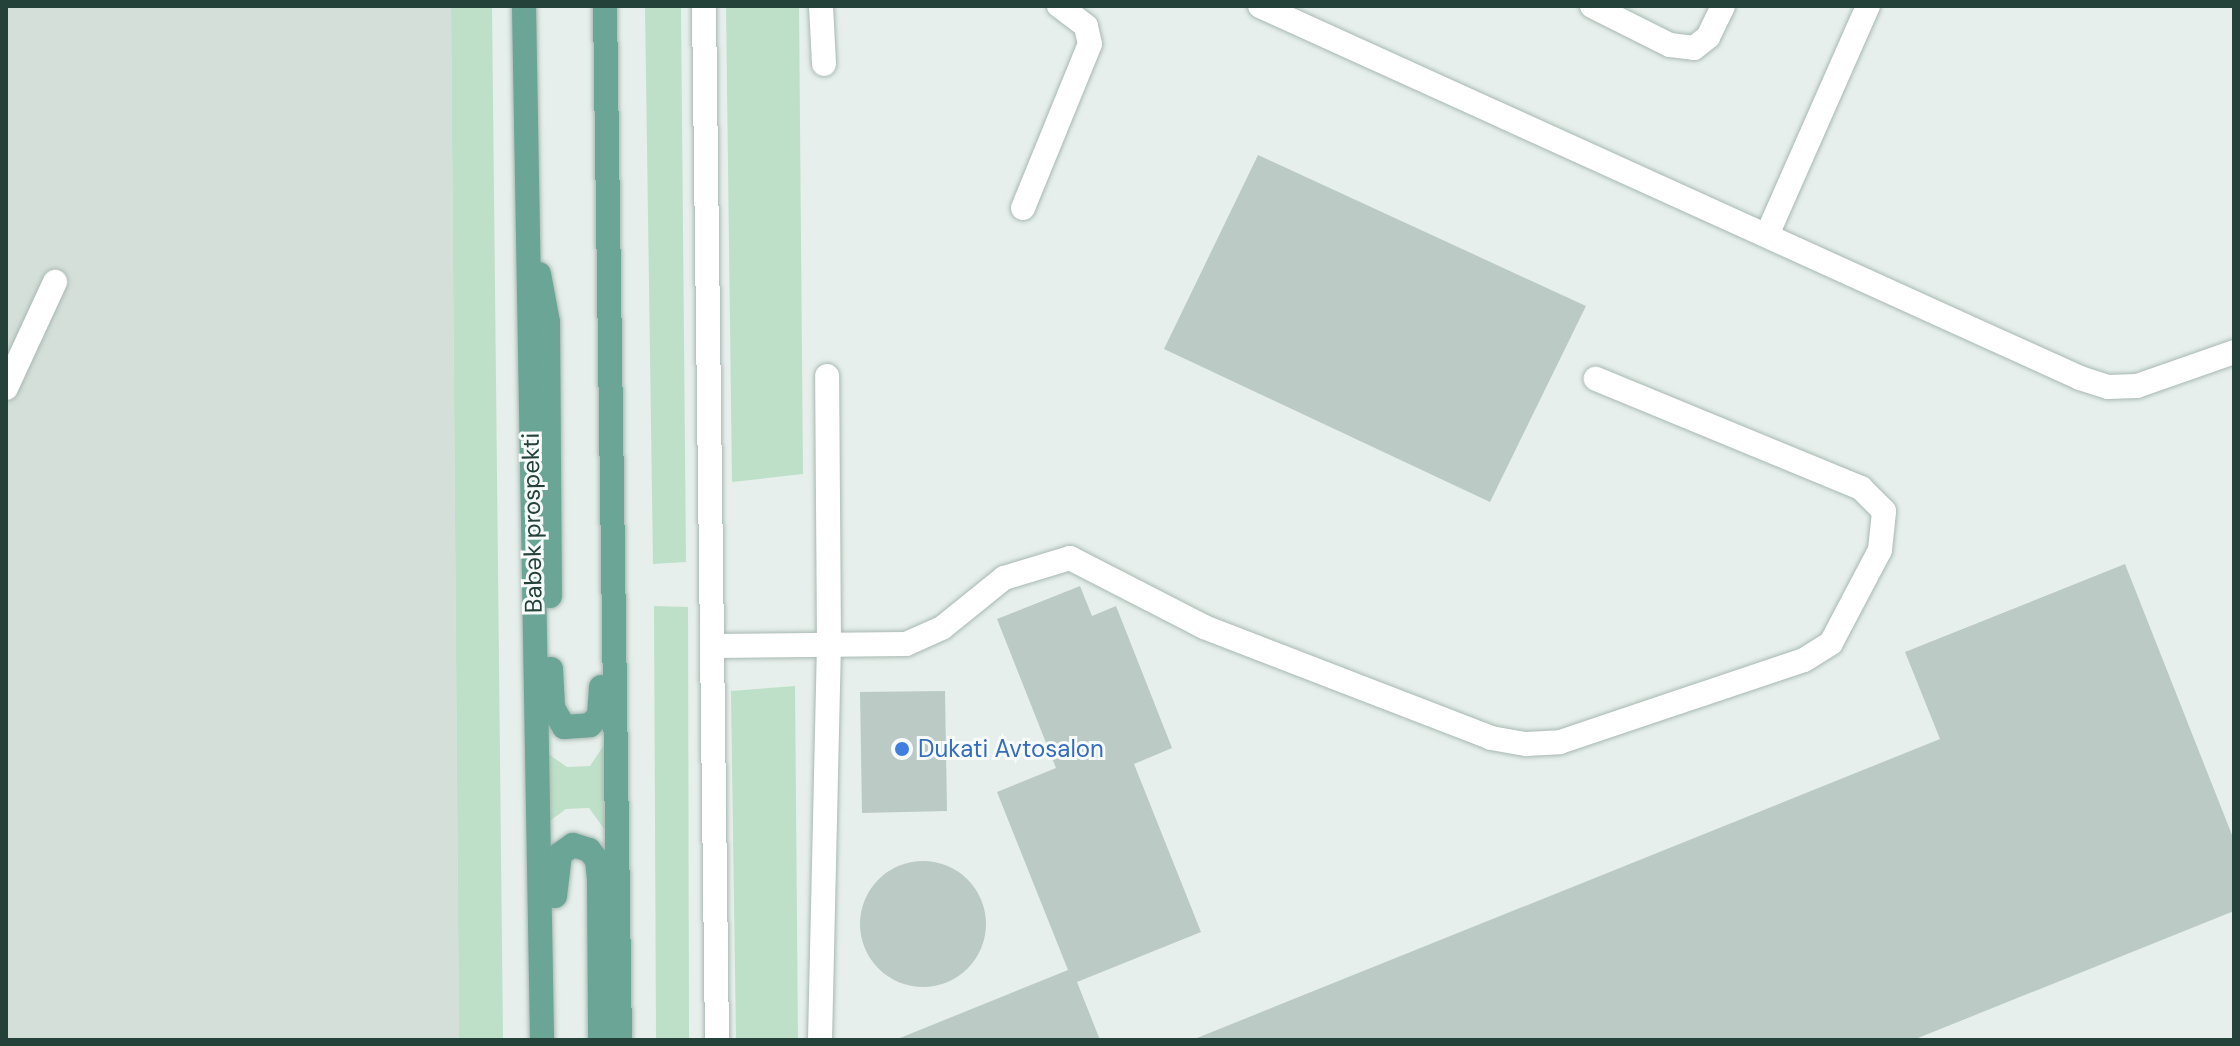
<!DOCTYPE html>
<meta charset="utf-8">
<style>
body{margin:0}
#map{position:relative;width:2240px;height:1046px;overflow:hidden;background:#e6efeb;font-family:"DM Sans",sans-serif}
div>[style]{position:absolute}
.built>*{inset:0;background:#d4dfda}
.green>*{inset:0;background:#bfe0c8}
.building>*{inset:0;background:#bbcac4}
.round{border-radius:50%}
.roads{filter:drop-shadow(0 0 2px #a8b8b2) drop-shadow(0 0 2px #a8b8b2)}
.minor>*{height:24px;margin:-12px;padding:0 12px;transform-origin:12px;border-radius:12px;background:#fff}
.major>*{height:24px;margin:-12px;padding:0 12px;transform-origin:12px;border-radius:12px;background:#6aa596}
.dots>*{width:22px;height:22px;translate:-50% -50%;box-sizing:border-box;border:4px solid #f7fbf9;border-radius:50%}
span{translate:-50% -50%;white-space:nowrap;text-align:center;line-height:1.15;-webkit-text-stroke:6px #f7fbf9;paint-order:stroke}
.street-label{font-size:24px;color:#24423a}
.shop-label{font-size:24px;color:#366cbe}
.left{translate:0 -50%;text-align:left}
.frame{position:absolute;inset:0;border:8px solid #24423a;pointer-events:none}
</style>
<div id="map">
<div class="built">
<div style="clip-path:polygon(6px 6px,451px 6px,459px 1040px,6px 1040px)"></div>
</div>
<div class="green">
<div style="clip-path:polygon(451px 6px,492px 6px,503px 1040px,459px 1040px)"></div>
<div style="clip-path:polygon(645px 6px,681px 6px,686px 562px,653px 564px)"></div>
<div style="clip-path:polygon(726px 6px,799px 6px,803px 474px,732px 482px)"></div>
<div style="clip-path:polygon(654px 606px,688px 607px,689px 1040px,656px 1040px)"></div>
<div style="clip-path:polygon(795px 686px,798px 1040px,736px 1040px,731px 691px)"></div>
<div style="clip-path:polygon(604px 745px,605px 830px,589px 808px,566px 809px,547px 823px,544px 751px,567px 767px,590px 766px)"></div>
</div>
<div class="building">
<div style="clip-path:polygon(1258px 155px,1586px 306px,1490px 502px,1164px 349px)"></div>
<div style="clip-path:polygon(2125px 564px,2234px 840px,2234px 911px,1913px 1040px,1192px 1040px,1940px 739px,1905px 652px)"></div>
<div style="clip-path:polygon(1080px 586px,1092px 616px,1116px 606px,1172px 748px,1134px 764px,1201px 932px,1077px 982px,1100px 1040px,895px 1040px,1068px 970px,997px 792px,1056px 768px,997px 619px)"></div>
<div style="clip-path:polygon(945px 691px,947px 811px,862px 813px,860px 692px)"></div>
<div class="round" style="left:860px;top:861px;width:126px;height:126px"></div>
</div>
<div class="roads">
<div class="minor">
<div style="left:704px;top:6px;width:1034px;rotate:89.28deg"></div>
<div style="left:821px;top:6px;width:58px;rotate:87deg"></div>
<div style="left:1260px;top:6px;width:900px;rotate:24.4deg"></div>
<div style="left:2080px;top:378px;width:29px;rotate:18deg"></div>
<div style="left:2108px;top:387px;width:29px;rotate:-2deg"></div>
<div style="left:2137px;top:386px;width:103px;rotate:-19.3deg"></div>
<div style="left:1592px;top:6px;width:87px;rotate:26.6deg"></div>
<div style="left:1670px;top:45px;width:24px;rotate:7deg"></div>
<div style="left:1694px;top:48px;width:18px;rotate:-38deg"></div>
<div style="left:1708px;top:37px;width:34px;rotate:-64deg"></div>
<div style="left:1023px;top:208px;width:177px;rotate:-67.8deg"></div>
<div style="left:1090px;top:44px;width:18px;rotate:-103deg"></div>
<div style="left:1086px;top:26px;width:34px;rotate:-143deg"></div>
<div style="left:1767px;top:235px;width:250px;rotate:-66.2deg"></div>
<div style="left:6px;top:388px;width:117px;rotate:-65.2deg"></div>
<div style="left:714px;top:646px;width:192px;rotate:-0.6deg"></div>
<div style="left:906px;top:644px;width:39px;rotate:-24deg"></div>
<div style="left:942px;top:628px;width:80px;rotate:-38.9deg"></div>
<div style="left:1004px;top:578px;width:69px;rotate:-16.9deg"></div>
<div style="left:1070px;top:558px;width:151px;rotate:27.2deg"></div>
<div style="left:1204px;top:627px;width:308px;rotate:21.1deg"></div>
<div style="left:1491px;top:738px;width:36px;rotate:10deg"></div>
<div style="left:1526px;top:744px;width:34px;rotate:-3deg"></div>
<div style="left:1560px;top:742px;width:257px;rotate:-18.6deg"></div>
<div style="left:1804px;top:660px;width:32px;rotate:-32deg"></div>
<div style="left:1831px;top:643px;width:105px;rotate:-62.2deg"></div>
<div style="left:1880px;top:550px;width:39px;rotate:-84deg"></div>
<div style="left:1884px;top:511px;width:33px;rotate:-135deg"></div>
<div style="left:1861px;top:488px;width:287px;rotate:-157.6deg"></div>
<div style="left:820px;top:1040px;width:395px;rotate:-88.7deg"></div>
<div style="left:829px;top:645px;width:269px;rotate:-90.4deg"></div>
</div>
<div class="major">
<div style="left:524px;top:6px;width:1034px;rotate:89deg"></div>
<div style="left:605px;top:6px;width:1034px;rotate:89.17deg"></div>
<div style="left:539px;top:274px;width:49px;rotate:79.4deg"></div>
<div style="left:548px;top:322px;width:274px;rotate:89.6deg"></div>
<div style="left:551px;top:669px;width:39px;rotate:87deg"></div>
<div style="left:553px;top:708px;width:22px;rotate:60deg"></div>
<div style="left:564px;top:727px;width:26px;rotate:-4deg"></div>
<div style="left:590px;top:725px;width:13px;rotate:-45deg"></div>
<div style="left:599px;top:716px;width:29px;rotate:-86deg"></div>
<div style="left:555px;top:896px;width:42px;rotate:-83.2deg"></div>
<div style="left:560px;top:854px;width:16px;rotate:-35deg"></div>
<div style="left:573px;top:845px;width:17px;rotate:17deg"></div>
<div style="left:589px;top:850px;width:13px;rotate:51deg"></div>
<div style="left:597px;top:860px;width:19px;rotate:84deg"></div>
<div style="left:599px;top:879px;width:161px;rotate:89.6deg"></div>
</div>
</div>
<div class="dots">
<div style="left:902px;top:749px;background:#3f7fe0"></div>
</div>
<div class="street-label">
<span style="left:532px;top:523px;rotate:-91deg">Babək prospekti</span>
</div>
<div class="shop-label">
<span class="left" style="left:918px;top:749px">Dukati Avtosalon</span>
</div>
<div class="frame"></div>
</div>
